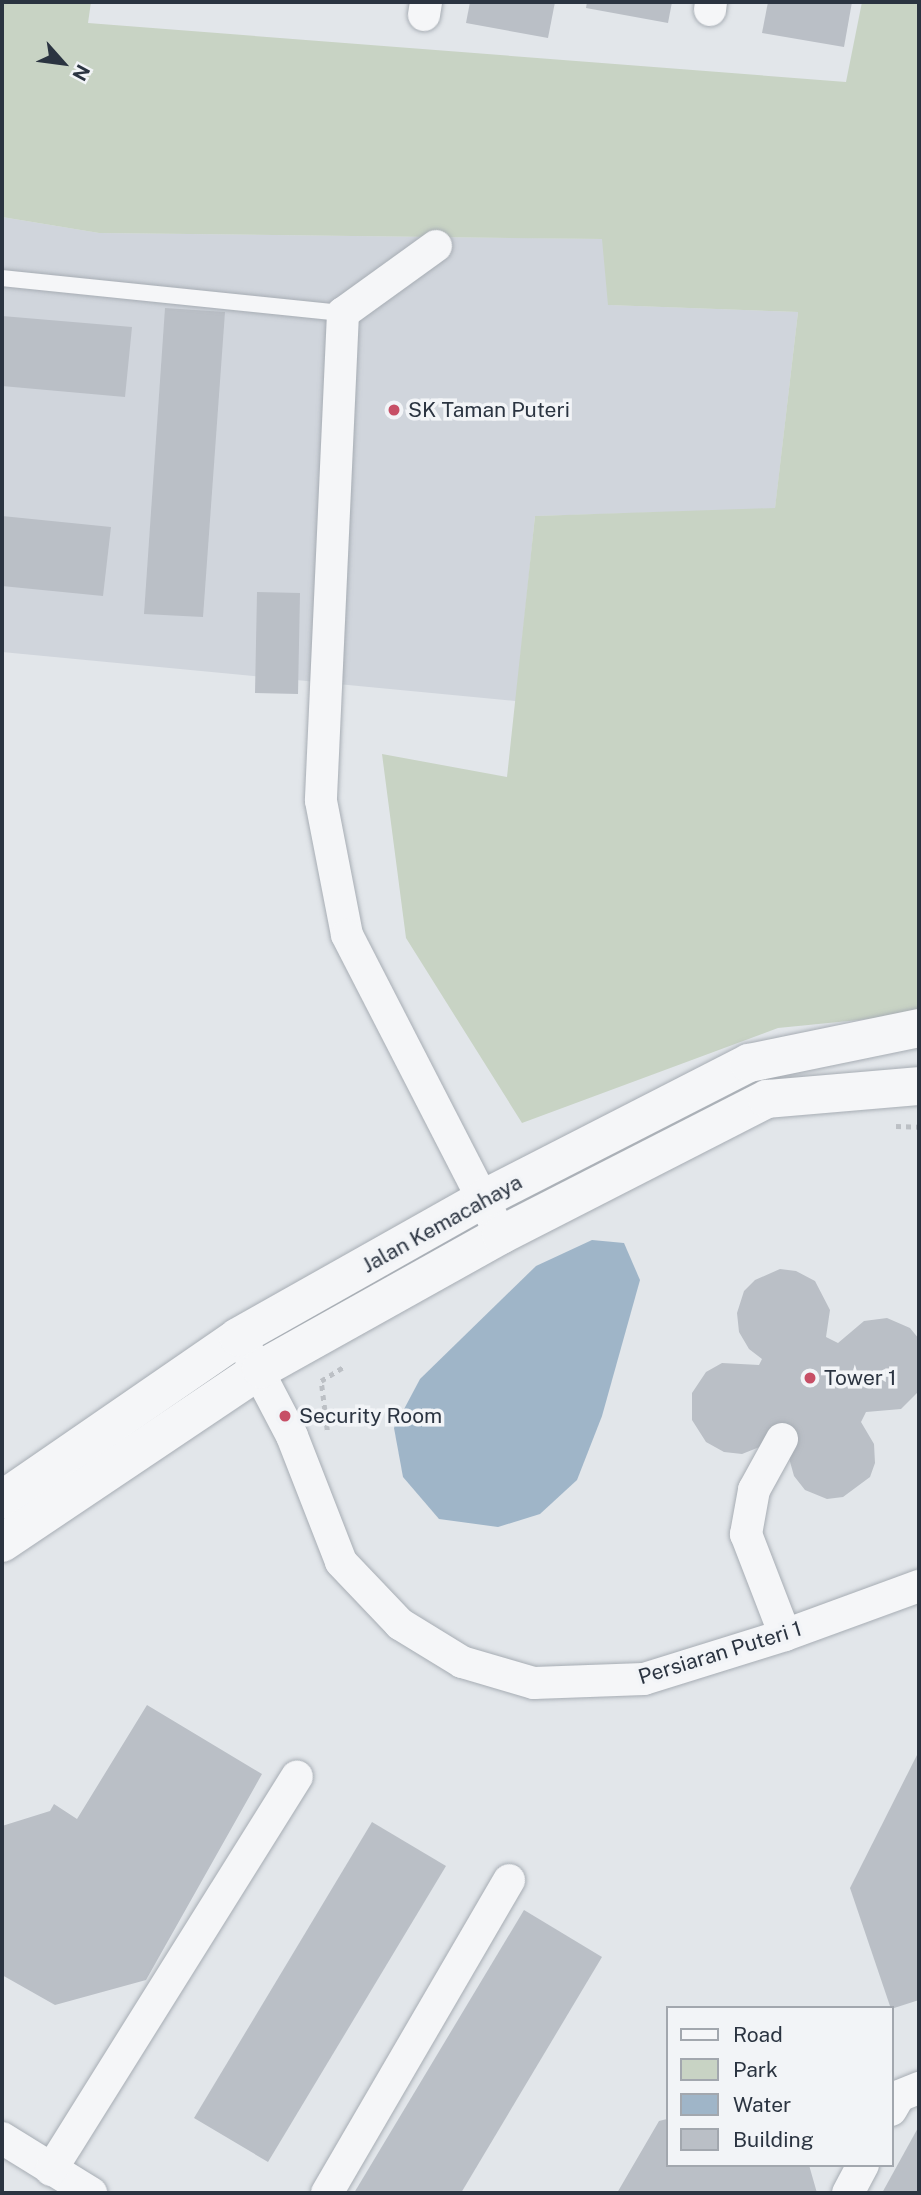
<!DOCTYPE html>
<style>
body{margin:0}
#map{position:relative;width:921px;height:2195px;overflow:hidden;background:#e2e6ea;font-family:"Public Sans",sans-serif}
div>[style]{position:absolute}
.built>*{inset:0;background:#d0d5dc}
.green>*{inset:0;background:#c8d3c4}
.water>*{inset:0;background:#9fb5c8}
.building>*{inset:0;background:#babfc6}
.path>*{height:4.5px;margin-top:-2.25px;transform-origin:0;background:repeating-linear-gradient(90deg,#bcc0c5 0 5px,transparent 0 10px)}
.roads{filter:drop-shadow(0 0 2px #a7adb4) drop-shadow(0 0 2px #a7adb4)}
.service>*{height:16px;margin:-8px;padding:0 8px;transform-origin:8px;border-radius:8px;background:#f5f6f8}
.minor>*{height:32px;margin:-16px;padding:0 16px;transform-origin:16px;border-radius:16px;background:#f5f6f8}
.tertiary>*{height:38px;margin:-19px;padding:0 19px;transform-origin:19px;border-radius:19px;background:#f5f6f8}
.dots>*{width:19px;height:19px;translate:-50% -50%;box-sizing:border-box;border:4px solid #f2f4f7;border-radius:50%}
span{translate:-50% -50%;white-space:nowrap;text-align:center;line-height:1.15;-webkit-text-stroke:7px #f2f4f7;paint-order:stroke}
.poi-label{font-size:21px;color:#2b3441}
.left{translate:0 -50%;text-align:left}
.street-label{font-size:21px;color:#2b3441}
.frame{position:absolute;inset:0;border:4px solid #2b3441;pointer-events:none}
.legend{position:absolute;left:666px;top:2006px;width:228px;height:161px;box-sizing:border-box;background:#f2f4f7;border:2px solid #a2a7ae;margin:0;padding:9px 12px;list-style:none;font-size:21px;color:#2b3441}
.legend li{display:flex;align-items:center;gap:14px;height:35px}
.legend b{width:35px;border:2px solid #a2a7ae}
.north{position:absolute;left:28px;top:28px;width:70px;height:70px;-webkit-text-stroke:5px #f2f4f7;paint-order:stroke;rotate:118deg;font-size:19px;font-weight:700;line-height:28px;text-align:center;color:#2b3441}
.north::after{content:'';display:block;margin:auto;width:24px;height:32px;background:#2b3441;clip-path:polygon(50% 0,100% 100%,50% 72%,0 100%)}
</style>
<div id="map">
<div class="built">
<div style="clip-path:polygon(2px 217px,99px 233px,603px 239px,609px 305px,798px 312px,775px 509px,535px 516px,516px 701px,2px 652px)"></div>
</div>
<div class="green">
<div style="clip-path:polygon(2px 2px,91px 2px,88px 23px,846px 82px,862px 2px,919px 2px,919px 1014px,778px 1028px,522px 1123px,406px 938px,382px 754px,507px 777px,535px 516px,775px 508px,798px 312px,608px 305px,602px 239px,99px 233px,2px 217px)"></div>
</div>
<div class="water">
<div style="clip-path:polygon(592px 1240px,624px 1243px,640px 1280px,602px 1416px,577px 1480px,540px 1514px,498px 1527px,439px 1519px,403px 1477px,394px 1428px,420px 1379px,536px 1266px)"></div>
</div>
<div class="building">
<div style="clip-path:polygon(470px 2px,555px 2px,548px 38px,466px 23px)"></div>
<div style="clip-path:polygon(587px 2px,672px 2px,668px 23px,586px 8px)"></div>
<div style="clip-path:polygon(768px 2px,852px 2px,844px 47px,762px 33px)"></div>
<div style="clip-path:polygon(165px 308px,225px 312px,203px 617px,144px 614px)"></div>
<div style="clip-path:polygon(2px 316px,132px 327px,125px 397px,2px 386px)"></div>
<div style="clip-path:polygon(2px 516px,111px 527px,103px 596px,2px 586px)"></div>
<div style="clip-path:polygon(257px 592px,300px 593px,298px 694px,255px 693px)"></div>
<div style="clip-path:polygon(780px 1269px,796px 1271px,815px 1281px,830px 1310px,826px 1337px,838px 1343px,864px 1321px,887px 1318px,910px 1328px,919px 1339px,919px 1391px,901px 1409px,866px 1412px,861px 1422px,874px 1444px,875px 1463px,870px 1477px,843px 1497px,827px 1499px,805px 1490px,794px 1476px,789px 1458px,762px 1446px,742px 1454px,724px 1452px,706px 1442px,692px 1420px,692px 1393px,706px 1372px,722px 1363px,759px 1365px,762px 1359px,749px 1349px,739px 1332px,737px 1313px,744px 1291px,755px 1280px)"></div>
<div style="clip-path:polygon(147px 1705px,262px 1774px,146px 1980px,55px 2005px,2px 1975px,2px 1826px,50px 1811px,54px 1804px,77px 1819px)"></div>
<div style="clip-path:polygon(919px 1751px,919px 2000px,891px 2009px,850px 1888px)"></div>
<div style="clip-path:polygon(372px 1822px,446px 1866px,268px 2162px,194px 2118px)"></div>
<div style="clip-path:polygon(524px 1910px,602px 1957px,461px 2193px,354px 2193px)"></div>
<div style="clip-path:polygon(667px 2119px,667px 2165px,809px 2165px,817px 2193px,617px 2193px,659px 2121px)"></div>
<div style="clip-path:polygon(919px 2126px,919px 2193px,882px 2193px)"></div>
</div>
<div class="path">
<div style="left:896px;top:1126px;width:23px;rotate:2deg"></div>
<div style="left:327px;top:1430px;width:49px;rotate:-97deg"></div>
<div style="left:321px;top:1381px;width:26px;rotate:-32deg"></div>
</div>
<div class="roads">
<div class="service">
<div style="left:2px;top:278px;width:343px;rotate:5.9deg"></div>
</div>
<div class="minor">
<div style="left:710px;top:10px;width:8px;rotate:-83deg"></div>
<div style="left:424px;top:15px;width:13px;rotate:-81deg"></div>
<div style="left:436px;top:246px;width:115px;rotate:144.2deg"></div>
<div style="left:343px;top:313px;width:488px;rotate:92.6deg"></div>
<div style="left:321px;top:801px;width:136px;rotate:79deg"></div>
<div style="left:347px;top:935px;width:337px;rotate:62.8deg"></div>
<div style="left:247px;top:1350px;width:97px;rotate:62.4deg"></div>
<div style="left:292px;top:1436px;width:135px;rotate:68.7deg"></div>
<div style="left:341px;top:1562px;width:86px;rotate:46.4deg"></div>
<div style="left:400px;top:1624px;width:73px;rotate:31.5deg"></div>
<div style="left:462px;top:1662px;width:75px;rotate:16.3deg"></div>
<div style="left:534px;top:1683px;width:110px;rotate:-2.1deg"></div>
<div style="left:644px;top:1679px;width:148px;rotate:-17.3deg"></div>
<div style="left:785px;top:1635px;width:143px;rotate:-20.1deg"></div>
<div style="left:782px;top:1439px;width:58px;rotate:118.8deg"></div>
<div style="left:754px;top:1490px;width:45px;rotate:100.3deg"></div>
<div style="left:746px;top:1534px;width:108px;rotate:68.9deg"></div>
<div style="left:891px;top:2110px;width:16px;rotate:-60deg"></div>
<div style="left:899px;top:2096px;width:22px;rotate:-22deg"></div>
<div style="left:2px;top:2138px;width:105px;rotate:31.7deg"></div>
<div style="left:51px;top:2170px;width:464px;rotate:-58deg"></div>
<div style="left:327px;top:2193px;width:362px;rotate:-59.8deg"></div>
<div style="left:848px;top:2193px;width:32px;rotate:-62deg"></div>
</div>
<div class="tertiary">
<div style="left:2px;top:1500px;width:287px;rotate:-34.6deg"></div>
<div style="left:238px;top:1337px;width:281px;rotate:-29.4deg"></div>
<div style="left:483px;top:1199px;width:299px;rotate:-27.1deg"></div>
<div style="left:749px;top:1063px;width:174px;rotate:-11.6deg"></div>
<div style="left:2px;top:1543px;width:312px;rotate:-33.9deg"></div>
<div style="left:261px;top:1369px;width:275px;rotate:-29.2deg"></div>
<div style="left:501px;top:1235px;width:299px;rotate:-27.1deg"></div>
<div style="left:767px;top:1099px;width:153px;rotate:-4.9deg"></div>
</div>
</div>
<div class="dots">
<div style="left:394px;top:410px;background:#c74f66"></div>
<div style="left:810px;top:1378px;background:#c74f66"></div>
<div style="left:285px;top:1416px;background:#c74f66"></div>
</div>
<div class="poi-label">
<span class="left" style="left:408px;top:410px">SK Taman Puteri</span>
<span class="left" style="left:824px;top:1378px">Tower 1</span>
<span class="left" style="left:299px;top:1416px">Security Room</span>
</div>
<div class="street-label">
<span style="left:442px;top:1224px;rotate:-29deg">Jalan Kemacahaya</span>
<span style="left:720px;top:1653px;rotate:-17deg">Persiaran Puteri 1</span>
</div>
<div class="frame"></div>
<ul class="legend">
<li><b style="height:9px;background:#f5f6f8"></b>Road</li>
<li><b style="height:19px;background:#c8d3c4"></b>Park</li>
<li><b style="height:19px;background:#9fb5c8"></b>Water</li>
<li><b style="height:19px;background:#babfc6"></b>Building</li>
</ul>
<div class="north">N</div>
</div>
